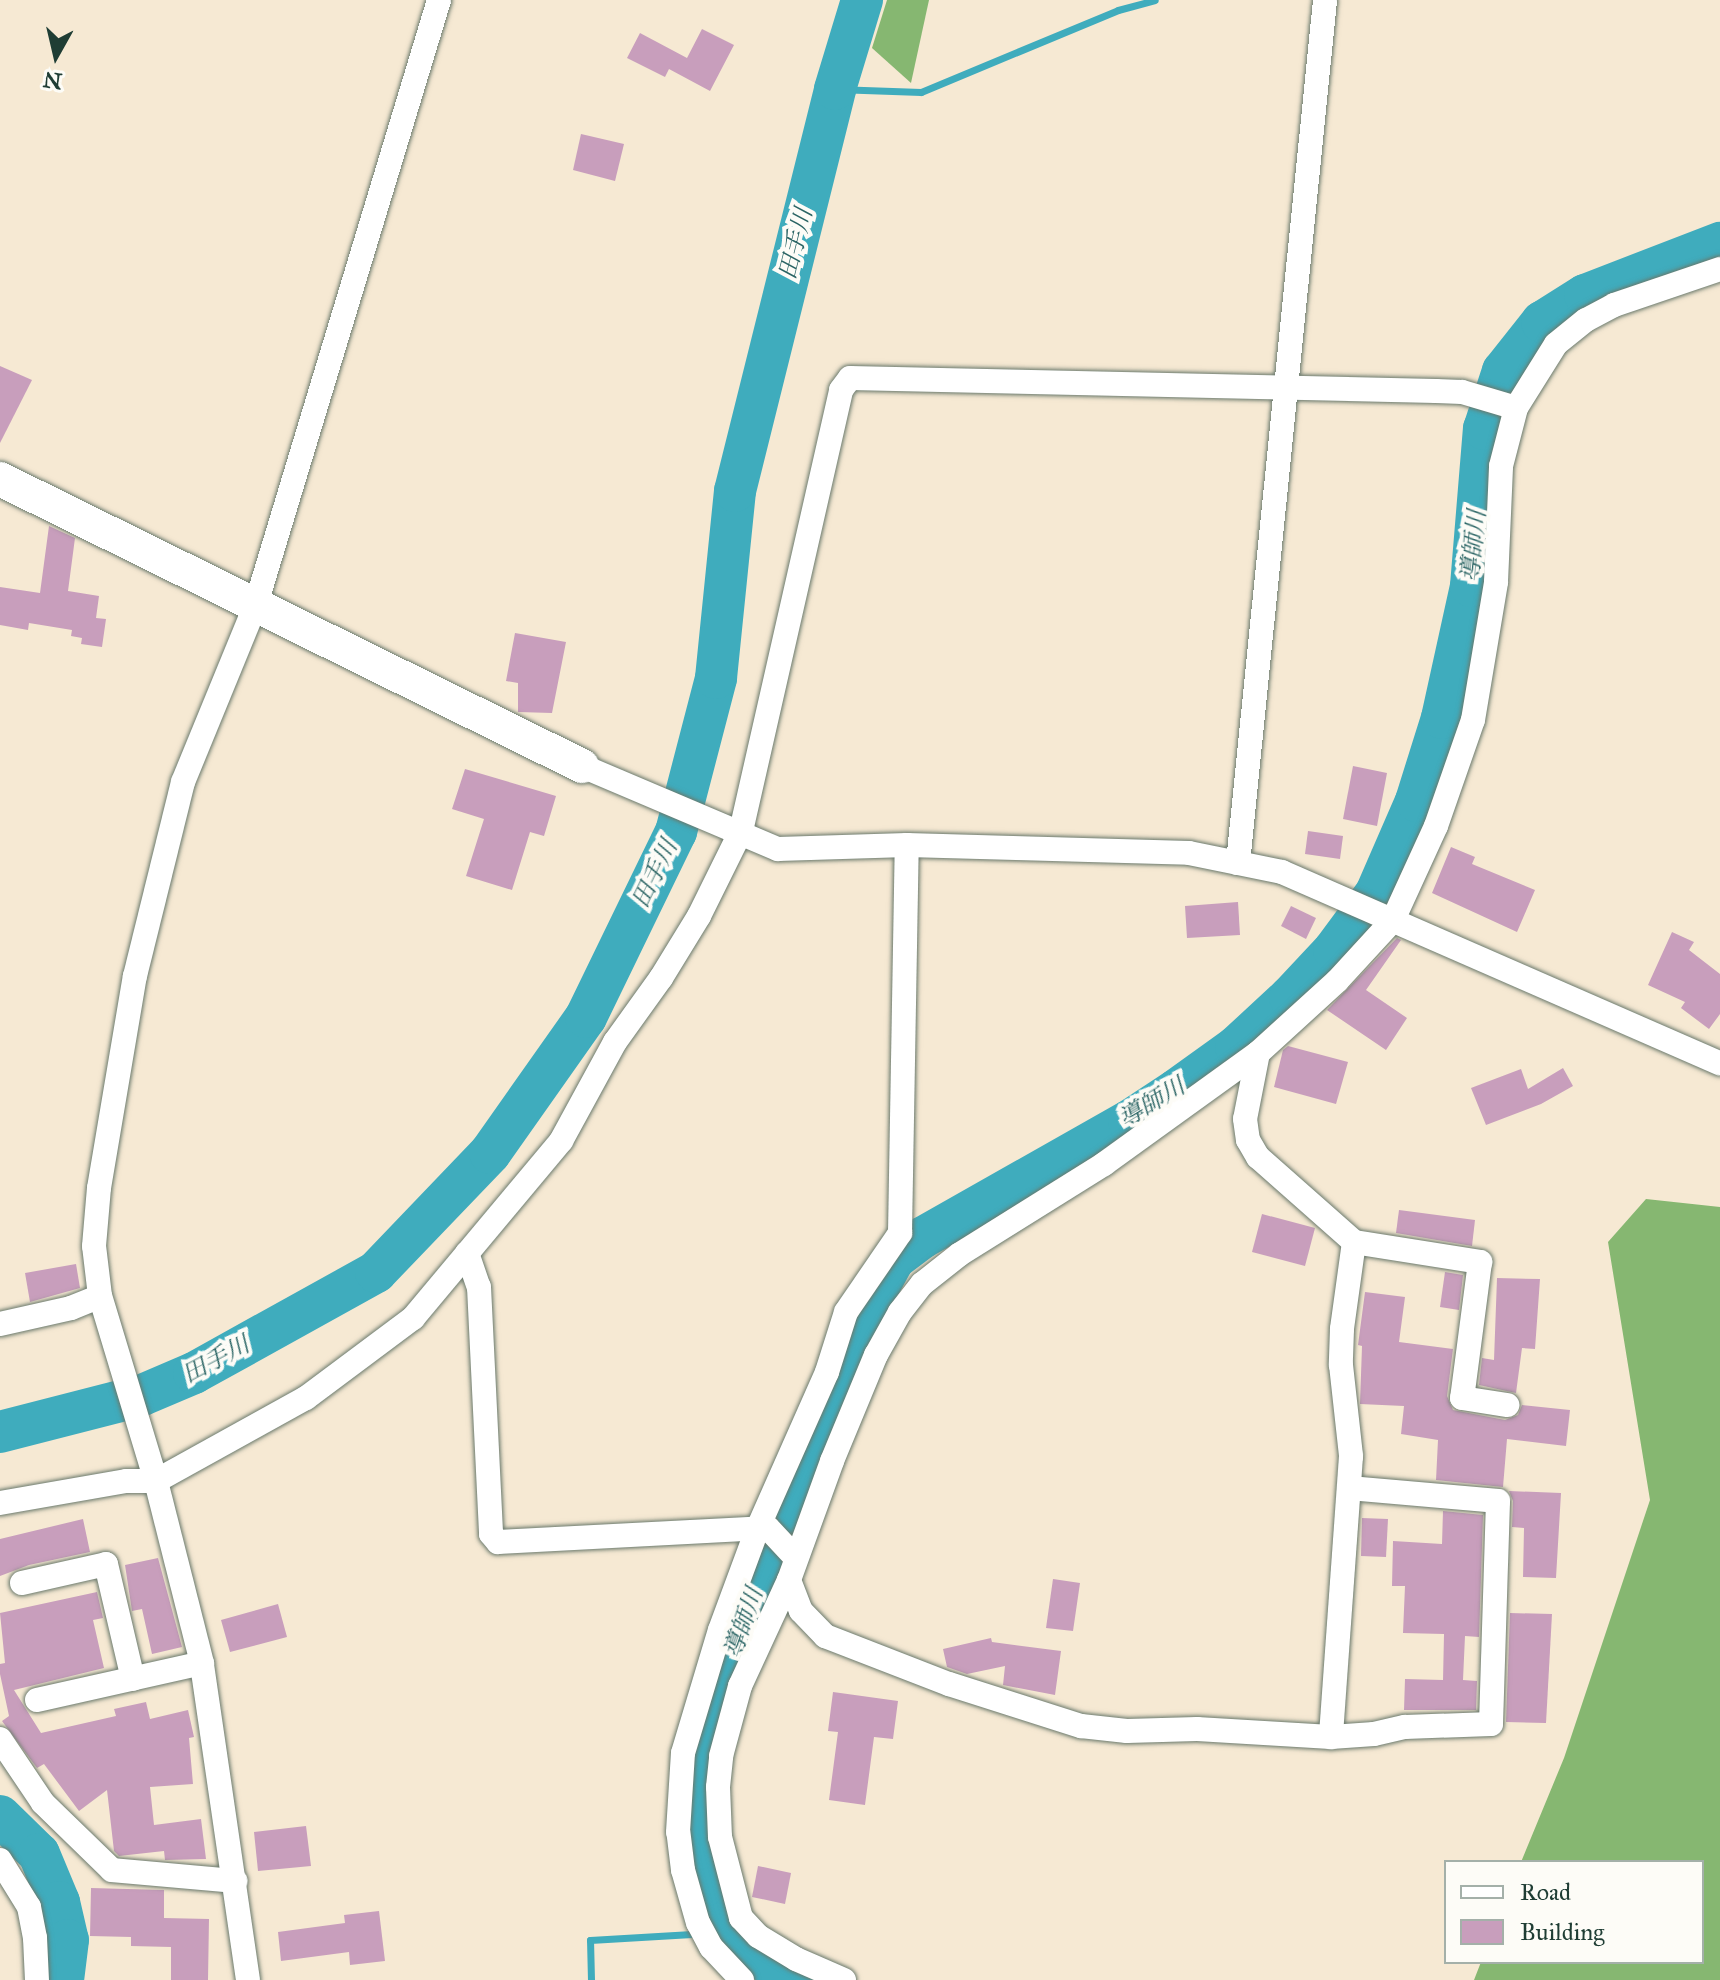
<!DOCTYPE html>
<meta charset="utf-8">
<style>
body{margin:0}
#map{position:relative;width:1720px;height:1980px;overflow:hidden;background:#f6e9d3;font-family:"IM FELL Great Primer","Noto Serif JP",serif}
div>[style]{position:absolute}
.forest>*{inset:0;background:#86b771}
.stream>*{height:7px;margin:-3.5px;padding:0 3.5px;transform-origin:3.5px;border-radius:3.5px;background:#3facbd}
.river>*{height:42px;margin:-21px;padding:0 21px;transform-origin:21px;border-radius:21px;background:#3facbd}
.building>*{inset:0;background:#c89ebc}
.roads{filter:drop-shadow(0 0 2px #6a796c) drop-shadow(0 0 2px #6a796c)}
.street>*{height:24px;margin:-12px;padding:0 12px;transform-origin:12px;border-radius:12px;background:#fff}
.secondary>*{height:34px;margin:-17px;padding:0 17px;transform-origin:17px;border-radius:17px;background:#fff}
span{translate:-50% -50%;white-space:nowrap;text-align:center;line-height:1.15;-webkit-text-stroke:8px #fdfcf7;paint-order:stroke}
.water-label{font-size:24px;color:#2a6464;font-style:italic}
.legend{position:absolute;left:1444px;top:1860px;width:260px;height:104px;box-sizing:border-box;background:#fdfcf7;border:2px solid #a4b0a9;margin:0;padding:10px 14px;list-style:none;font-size:24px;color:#1f3d34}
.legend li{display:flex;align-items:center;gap:16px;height:40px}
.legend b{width:40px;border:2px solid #a4b0a9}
.north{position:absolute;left:16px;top:16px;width:80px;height:80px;-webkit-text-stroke:6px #fdfcf7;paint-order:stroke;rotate:188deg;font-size:22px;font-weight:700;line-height:32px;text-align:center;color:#1f3d34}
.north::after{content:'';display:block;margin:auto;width:28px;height:36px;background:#1f3d34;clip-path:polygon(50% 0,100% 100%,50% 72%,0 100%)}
</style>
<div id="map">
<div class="forest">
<div style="clip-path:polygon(887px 0,929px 0,911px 83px,872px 48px)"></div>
<div style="clip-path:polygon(1646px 1199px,1720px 1207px,1720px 1980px,1474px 1980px,1481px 1962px,1702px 1962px,1702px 1862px,1521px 1862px,1564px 1758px,1650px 1500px,1608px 1242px)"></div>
</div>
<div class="stream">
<div style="left:835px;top:89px;width:86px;rotate:2deg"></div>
<div style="left:921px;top:92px;width:213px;rotate:-22.6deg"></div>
<div style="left:1118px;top:10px;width:38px;rotate:-15deg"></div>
<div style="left:591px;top:1980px;width:40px;rotate:-91.4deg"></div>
<div style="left:590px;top:1940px;width:136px;rotate:-3.4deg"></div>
</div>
<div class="river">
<div style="left:0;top:1432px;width:145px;rotate:-14.4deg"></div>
<div style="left:140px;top:1396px;width:59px;rotate:-23.1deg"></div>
<div style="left:194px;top:1373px;width:208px;rotate:-29deg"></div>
<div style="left:376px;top:1272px;width:165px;rotate:-46.2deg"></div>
<div style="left:490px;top:1153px;width:166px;rotate:-54.8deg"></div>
<div style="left:586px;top:1017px;width:206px;rotate:-64.1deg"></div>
<div style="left:676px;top:832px;width:159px;rotate:-75.4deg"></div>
<div style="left:716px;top:678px;width:188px;rotate:-84.2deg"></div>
<div style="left:735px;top:491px;width:414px;rotate:-76deg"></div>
<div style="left:835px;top:89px;width:93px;rotate:-73.1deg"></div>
<div style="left:0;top:1816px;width:54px;rotate:44.3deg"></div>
<div style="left:39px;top:1854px;width:52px;rotate:67.4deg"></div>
<div style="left:59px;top:1902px;width:39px;rotate:77deg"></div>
<div style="left:68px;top:1940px;width:40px;rotate:97.1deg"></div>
<div style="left:801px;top:1980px;width:31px;rotate:-155deg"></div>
<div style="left:773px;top:1967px;width:59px;rotate:-143.3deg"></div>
<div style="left:726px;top:1932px;width:51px;rotate:-115.6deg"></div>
<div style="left:704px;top:1886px;width:37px;rotate:-106deg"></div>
<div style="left:694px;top:1850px;width:84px;rotate:-88.6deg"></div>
<div style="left:696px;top:1766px;width:60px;rotate:-74.6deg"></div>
<div style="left:712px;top:1708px;width:97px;rotate:-67.7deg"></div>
<div style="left:749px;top:1618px;width:65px;rotate:-73.8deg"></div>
<div style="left:767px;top:1556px;width:255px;rotate:-68.4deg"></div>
<div style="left:861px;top:1319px;width:68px;rotate:-61.2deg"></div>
<div style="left:894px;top:1259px;width:35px;rotate:-37deg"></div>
<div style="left:922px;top:1238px;width:238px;rotate:-29.5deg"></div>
<div style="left:1129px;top:1121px;width:56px;rotate:-33.4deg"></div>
<div style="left:1176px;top:1090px;width:74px;rotate:-35.6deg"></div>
<div style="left:1236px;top:1047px;width:74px;rotate:-42.8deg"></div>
<div style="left:1290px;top:997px;width:64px;rotate:-46.9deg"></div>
<div style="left:1334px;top:950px;width:71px;rotate:-53.6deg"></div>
<div style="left:1376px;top:893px;width:100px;rotate:-66.5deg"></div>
<div style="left:1416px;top:801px;width:87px;rotate:-72.6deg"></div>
<div style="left:1442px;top:718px;width:135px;rotate:-77.6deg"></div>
<div style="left:1471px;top:586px;width:158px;rotate:-85.3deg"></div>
<div style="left:1484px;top:429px;width:61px;rotate:-71.9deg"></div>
<div style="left:1503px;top:371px;width:63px;rotate:-51.5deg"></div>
<div style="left:1542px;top:322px;width:51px;rotate:-32.1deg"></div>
<div style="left:1585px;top:295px;width:145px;rotate:-21.1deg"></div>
</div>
<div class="building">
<div style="clip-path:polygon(702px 29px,734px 45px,710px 91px,669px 69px,665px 77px,627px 58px,640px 33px,687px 58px)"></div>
<div style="clip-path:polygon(581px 134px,624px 144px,615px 181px,573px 170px)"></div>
<div style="clip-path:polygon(0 366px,32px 380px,0 443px)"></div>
<div style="clip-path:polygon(49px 526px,75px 538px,68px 591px,99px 596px,96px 618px,106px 619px,102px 647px,81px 644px,82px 638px,71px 636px,72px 630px,29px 623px,28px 630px,0 625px,0 587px,40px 593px)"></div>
<div style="clip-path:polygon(515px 633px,566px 642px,552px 713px,518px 712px,518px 683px,506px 681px)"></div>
<div style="clip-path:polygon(1353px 766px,1387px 773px,1377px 826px,1343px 819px)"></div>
<div style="clip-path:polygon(465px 769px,556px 796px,544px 836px,530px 832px,512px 890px,466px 876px,484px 819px,452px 809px)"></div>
<div style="clip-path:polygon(1308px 831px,1343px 836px,1340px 859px,1305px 854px)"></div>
<div style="clip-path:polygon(1451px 847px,1475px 857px,1472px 864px,1535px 890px,1517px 932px,1432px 893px)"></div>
<div style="clip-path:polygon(1238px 902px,1240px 935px,1187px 938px,1185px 906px)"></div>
<div style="clip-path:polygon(1291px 906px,1316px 918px,1306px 939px,1281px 926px)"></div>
<div style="clip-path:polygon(1672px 932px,1694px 942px,1689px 950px,1720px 974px,1720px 1014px,1709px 1029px,1681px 1008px,1685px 1002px,1648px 985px)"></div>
<div style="clip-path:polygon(1397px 938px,1401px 940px,1366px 990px,1407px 1018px,1386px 1050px,1327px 1010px)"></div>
<div style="clip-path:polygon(1288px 1046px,1348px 1062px,1336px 1104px,1274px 1087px,1283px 1050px)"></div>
<div style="clip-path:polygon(1563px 1068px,1573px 1086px,1541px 1104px,1486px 1125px,1471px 1088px,1521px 1069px,1528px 1089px)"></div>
<div style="clip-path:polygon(1399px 1210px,1475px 1220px,1472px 1246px,1396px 1233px)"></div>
<div style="clip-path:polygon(1262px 1214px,1315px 1228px,1305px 1266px,1252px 1252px)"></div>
<div style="clip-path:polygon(76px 1264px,80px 1288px,30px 1302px,25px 1273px)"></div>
<div style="clip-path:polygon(1445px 1272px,1463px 1275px,1459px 1310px,1440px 1307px)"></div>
<div style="clip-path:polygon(1497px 1278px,1540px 1279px,1535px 1349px,1522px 1348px,1516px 1393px,1479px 1385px,1482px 1358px,1494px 1360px)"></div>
<div style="clip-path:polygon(1365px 1292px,1405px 1297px,1399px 1342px,1453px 1349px,1447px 1396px,1453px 1410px,1505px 1420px,1518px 1415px,1522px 1405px,1570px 1410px,1566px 1446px,1507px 1439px,1503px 1487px,1436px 1480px,1438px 1440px,1401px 1434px,1404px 1406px,1360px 1404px,1362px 1346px,1358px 1345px)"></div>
<div style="clip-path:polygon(1509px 1491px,1561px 1493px,1556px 1578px,1523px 1577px,1524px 1528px,1512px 1527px,1513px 1501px)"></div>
<div style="clip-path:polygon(1443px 1511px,1483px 1515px,1479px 1637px,1465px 1636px,1463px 1680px,1477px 1681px,1476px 1710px,1404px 1710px,1405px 1679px,1443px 1680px,1444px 1634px,1403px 1633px,1405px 1586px,1392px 1586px,1393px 1541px,1442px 1544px)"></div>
<div style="clip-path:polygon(1362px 1518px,1388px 1519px,1386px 1557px,1361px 1556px)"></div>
<div style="clip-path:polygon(83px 1519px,90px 1552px,29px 1565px,0 1576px,0 1539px)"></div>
<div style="clip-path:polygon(158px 1558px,182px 1647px,152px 1654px,142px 1609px,132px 1611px,125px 1565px)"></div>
<div style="clip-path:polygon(1053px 1579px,1080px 1583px,1073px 1631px,1046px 1628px)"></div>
<div style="clip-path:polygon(97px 1592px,103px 1618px,93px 1620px,104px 1668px,14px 1690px,41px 1733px,116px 1716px,114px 1709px,146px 1702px,150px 1719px,188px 1710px,194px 1737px,189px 1738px,193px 1784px,150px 1787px,154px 1825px,201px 1819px,206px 1859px,165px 1860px,164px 1851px,119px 1856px,114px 1851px,107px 1790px,79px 1811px,44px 1764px,37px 1768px,2px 1721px,9px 1716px,0 1674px,0 1664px,5px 1663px,0 1613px)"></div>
<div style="clip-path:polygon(278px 1604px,287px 1637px,230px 1652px,221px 1620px)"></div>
<div style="clip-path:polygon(1510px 1613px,1552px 1614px,1546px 1723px,1506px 1722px)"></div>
<div style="clip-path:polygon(991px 1638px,992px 1642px,1061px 1651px,1055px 1695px,1003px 1685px,1005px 1666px,967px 1674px,947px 1667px,943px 1649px)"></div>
<div style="clip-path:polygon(833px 1692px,898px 1701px,893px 1739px,874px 1737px,865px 1805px,829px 1800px,838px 1732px,828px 1731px)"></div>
<div style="clip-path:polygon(306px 1826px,311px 1866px,258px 1871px,254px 1832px)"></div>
<div style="clip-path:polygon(758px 1866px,791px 1873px,785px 1904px,752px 1897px)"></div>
<div style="clip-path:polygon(91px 1888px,164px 1890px,164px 1918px,209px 1919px,208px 1980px,171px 1980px,171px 1947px,131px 1946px,131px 1937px,90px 1936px)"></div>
<div style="clip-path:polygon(379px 1911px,385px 1961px,350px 1965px,349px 1952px,281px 1961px,278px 1932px,345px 1923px,344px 1915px)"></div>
</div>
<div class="roads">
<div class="street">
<div style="left:582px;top:766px;width:213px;rotate:23deg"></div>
<div style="left:778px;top:849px;width:129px;rotate:-1.8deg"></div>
<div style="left:907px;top:845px;width:282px;rotate:1.6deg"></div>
<div style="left:1189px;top:853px;width:95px;rotate:11.5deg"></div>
<div style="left:1282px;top:872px;width:478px;rotate:23.6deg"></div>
<div style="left:1238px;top:863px;width:867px;rotate:-84.24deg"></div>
<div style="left:1258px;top:1053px;width:67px;rotate:101.1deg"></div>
<div style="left:1245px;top:1119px;width:21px;rotate:82deg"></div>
<div style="left:1248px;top:1140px;width:20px;rotate:60deg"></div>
<div style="left:1258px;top:1157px;width:128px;rotate:41.5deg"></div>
<div style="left:1354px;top:1242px;width:88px;rotate:97.9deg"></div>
<div style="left:1342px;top:1329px;width:36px;rotate:92deg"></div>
<div style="left:1341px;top:1365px;width:92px;rotate:83.7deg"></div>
<div style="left:1351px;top:1456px;width:282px;rotate:94.1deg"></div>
<div style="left:1354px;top:1242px;width:128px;rotate:9deg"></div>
<div style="left:1480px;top:1262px;width:137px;rotate:97.5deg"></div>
<div style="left:1462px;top:1398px;width:46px;rotate:8.8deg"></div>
<div style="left:467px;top:1253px;width:36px;rotate:71deg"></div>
<div style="left:479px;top:1287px;width:247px;rotate:87.2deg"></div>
<div style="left:491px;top:1534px;width:11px;rotate:49deg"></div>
<div style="left:498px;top:1542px;width:270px;rotate:-3deg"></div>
<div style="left:768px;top:1528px;width:41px;rotate:47deg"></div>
<div style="left:0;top:1324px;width:73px;rotate:-12.7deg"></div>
<div style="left:71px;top:1308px;width:31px;rotate:-22deg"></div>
<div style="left:0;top:1503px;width:128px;rotate:-9.9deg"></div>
<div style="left:126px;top:1481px;width:30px"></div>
<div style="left:156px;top:1481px;width:171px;rotate:-29deg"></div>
<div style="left:306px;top:1398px;width:134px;rotate:-36.8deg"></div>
<div style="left:413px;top:1318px;width:231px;rotate:-50.1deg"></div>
<div style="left:561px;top:1141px;width:113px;rotate:-61.4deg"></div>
<div style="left:615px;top:1042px;width:79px;rotate:-54.3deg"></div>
<div style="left:661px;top:978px;width:73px;rotate:-58.5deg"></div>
<div style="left:699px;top:916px;width:95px;rotate:-63.7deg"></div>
<div style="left:741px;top:831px;width:452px;rotate:-77.2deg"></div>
<div style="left:841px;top:390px;width:15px;rotate:-53deg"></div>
<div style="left:850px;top:378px;width:586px;rotate:1.27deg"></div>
<div style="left:1436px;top:391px;width:26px;rotate:2deg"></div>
<div style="left:1462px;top:392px;width:56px;rotate:16.5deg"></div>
<div style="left:789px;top:1580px;width:33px;rotate:69deg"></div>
<div style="left:801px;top:1611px;width:35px;rotate:46deg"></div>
<div style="left:825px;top:1636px;width:133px;rotate:21.2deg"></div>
<div style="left:949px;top:1684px;width:139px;rotate:17.7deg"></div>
<div style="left:1081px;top:1726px;width:46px;rotate:6.2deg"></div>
<div style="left:1127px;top:1731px;width:70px;rotate:-1.6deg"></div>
<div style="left:1197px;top:1729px;width:134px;rotate:3.4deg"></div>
<div style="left:1331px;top:1737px;width:43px;rotate:-4deg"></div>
<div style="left:1374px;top:1734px;width:32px;rotate:-13deg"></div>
<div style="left:1405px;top:1727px;width:86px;rotate:-2deg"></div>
<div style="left:1491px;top:1724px;width:223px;rotate:-88.2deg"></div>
<div style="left:1498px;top:1501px;width:149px;rotate:-175deg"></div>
<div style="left:22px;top:1583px;width:86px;rotate:-12.7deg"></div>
<div style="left:106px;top:1564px;width:118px;rotate:76.8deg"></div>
<div style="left:37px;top:1700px;width:169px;rotate:-12.6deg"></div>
<div style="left:0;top:1739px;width:77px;rotate:56.1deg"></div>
<div style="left:43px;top:1803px;width:96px;rotate:44.2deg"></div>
<div style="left:112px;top:1870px;width:124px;rotate:5.1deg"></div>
<div style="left:0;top:1860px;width:55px;rotate:58.3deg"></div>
<div style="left:29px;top:1907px;width:32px;rotate:79deg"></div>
<div style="left:35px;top:1938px;width:42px;rotate:87.3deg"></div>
<div style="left:248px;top:1980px;width:320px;rotate:-98.3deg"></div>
<div style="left:202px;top:1663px;width:188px;rotate:-104.2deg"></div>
<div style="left:156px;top:1481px;width:193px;rotate:-106.8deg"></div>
<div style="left:100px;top:1296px;width:50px;rotate:-96.8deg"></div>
<div style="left:94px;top:1246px;width:58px;rotate:-85.1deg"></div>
<div style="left:99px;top:1188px;width:215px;rotate:-80.4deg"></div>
<div style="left:135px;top:976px;width:200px;rotate:-76.1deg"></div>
<div style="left:183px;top:782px;width:192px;rotate:-67.7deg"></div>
<div style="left:256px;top:604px;width:631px;rotate:-73.14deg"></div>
<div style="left:742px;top:1980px;width:45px;rotate:-133.2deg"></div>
<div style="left:711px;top:1947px;width:27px;rotate:-118deg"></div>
<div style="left:698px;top:1923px;width:55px;rotate:-105.8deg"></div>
<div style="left:683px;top:1870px;width:38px;rotate:-97deg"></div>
<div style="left:678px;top:1832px;width:79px;rotate:-86.4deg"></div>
<div style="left:683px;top:1753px;width:128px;rotate:-73.3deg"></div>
<div style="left:720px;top:1630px;width:107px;rotate:-69.7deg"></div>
<div style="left:757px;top:1530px;width:173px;rotate:-66.1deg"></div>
<div style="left:827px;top:1372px;width:63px;rotate:-72.4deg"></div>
<div style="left:846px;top:1312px;width:96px;rotate:-55.6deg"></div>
<div style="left:900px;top:1233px;width:388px;rotate:-89deg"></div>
<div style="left:844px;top:1980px;width:52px;rotate:-156.4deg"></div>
<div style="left:796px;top:1959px;width:44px;rotate:-148.8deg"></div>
<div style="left:758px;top:1936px;width:25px;rotate:-133deg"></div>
<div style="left:741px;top:1918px;width:84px;rotate:-104.5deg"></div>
<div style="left:720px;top:1837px;width:50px;rotate:-92.3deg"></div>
<div style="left:718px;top:1787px;width:31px;rotate:-84deg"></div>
<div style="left:721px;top:1756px;width:73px;rotate:-74.8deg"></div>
<div style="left:740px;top:1686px;width:117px;rotate:-65.2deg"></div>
<div style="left:789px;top:1580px;width:127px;rotate:-70.1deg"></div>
<div style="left:832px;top:1461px;width:115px;rotate:-67.5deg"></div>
<div style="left:876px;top:1355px;width:49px;rotate:-60.8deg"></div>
<div style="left:900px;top:1312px;width:36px;rotate:-52deg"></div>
<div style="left:922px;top:1284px;width:48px;rotate:-38.3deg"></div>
<div style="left:960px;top:1254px;width:170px;rotate:-32deg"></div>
<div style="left:1104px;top:1164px;width:190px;rotate:-35.8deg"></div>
<div style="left:1258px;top:1053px;width:107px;rotate:-42.3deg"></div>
<div style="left:1337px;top:981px;width:83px;rotate:-47.4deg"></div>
<div style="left:1393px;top:920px;width:103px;rotate:-65.4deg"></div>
<div style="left:1436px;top:826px;width:112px;rotate:-70.8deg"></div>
<div style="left:1473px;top:720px;width:140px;rotate:-80.5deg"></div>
<div style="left:1496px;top:582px;width:116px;rotate:-87.5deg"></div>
<div style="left:1501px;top:466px;width:60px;rotate:-75.5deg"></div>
<div style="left:1516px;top:408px;width:75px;rotate:-58deg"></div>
<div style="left:1556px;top:344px;width:38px;rotate:-39deg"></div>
<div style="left:1586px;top:320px;width:32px;rotate:-28deg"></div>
<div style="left:1614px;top:305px;width:112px;rotate:-18.8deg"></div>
</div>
<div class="secondary">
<div style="left:0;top:479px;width:649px;rotate:26.25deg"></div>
</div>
</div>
<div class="water-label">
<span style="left:796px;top:244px;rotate:-76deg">田手川</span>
<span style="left:1474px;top:546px;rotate:-84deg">導師川</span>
<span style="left:655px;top:874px;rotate:-64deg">田手川</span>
<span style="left:1152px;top:1103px;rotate:-31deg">導師川</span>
<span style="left:216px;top:1360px;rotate:-28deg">田手川</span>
<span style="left:744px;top:1623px;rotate:-71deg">導師川</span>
</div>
<ul class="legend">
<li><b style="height:10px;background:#fff"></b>Road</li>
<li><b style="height:22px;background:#c89ebc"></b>Building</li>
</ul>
<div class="north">N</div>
</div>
